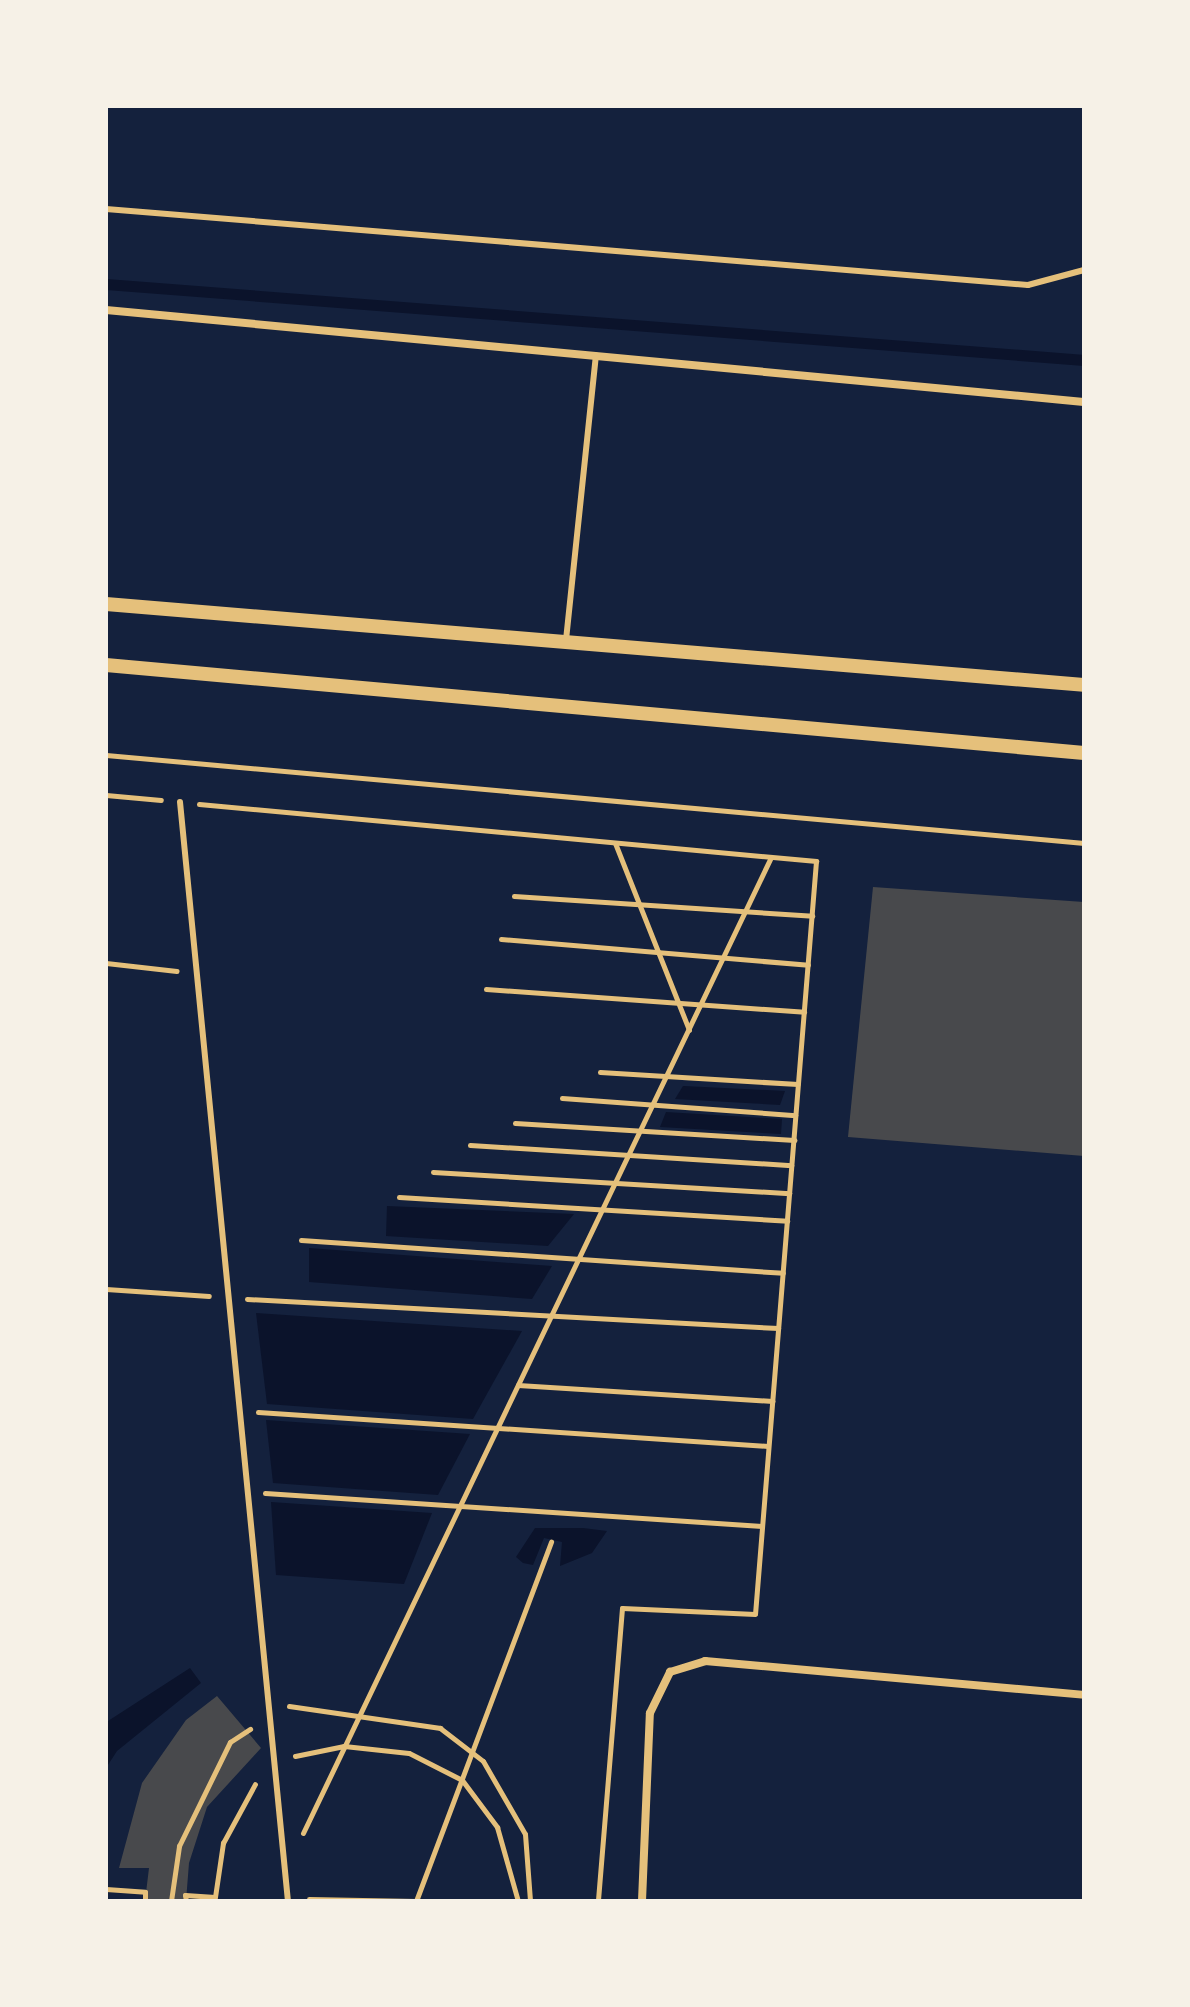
<!DOCTYPE html>
<style>
body{margin:0}
#map{position:relative;width:1190px;height:2007px;overflow:hidden;background:#14213d;font-family:Ubuntu,sans-serif}
div>[style]{position:absolute}
.water>*{inset:0;background:#0b132b}
.stream>*{height:11px;margin:-5.5px;padding:0 5.5px;transform-origin:5.5px;border-radius:5.5px;background:#0b132b}
.building>*{inset:0;background:#48494c}
.path>*{height:5px;margin:-2.5px;padding:0 2.5px;transform-origin:2.5px;border-radius:2.5px;background:#e5c07b}
.service>*{height:6px;margin:-3px;padding:0 3px;transform-origin:3px;border-radius:3px;background:#e5c07b}
.minor>*{height:8px;margin:-4px;padding:0 4px;transform-origin:4px;border-radius:4px;background:#e5c07b}
.tertiary>*{height:14px;margin:-7px;padding:0 7px;transform-origin:7px;border-radius:7px;background:#e5c07b}
span{translate:-50% -50%;white-space:nowrap;text-align:center;line-height:1.15;-webkit-text-stroke:7px #f6f1e7;paint-order:stroke}
.frame{position:absolute;inset:0;border:108px solid #f6f1e7;pointer-events:none}
</style>
<div id="map">
<div class="water">
<div style="clip-path:polygon(683px 1086px,684px 1086px,785px 1091px,780px 1105px,675px 1099px)"></div>
<div style="clip-path:polygon(666px 1112px,782px 1119px,781px 1134px,660px 1127px)"></div>
<div style="clip-path:polygon(387px 1206px,574px 1214px,548px 1246px,386px 1236px)"></div>
<div style="clip-path:polygon(309px 1248px,552px 1266px,532px 1299px,309px 1282px)"></div>
<div style="clip-path:polygon(256px 1313px,522px 1331px,473px 1419px,267px 1404px)"></div>
<div style="clip-path:polygon(266px 1420px,470px 1434px,438px 1495px,273px 1483px)"></div>
<div style="clip-path:polygon(271px 1502px,432px 1513px,404px 1584px,276px 1575px)"></div>
<div style="clip-path:polygon(535px 1528px,583px 1528px,607px 1531px,592px 1553px,560px 1566px,562px 1542px,544px 1538px,533px 1565px,523px 1563px,516px 1557px)"></div>
<div style="clip-path:polygon(190px 1668px,201px 1683px,117px 1751px,106px 1768px,108px 1721px)"></div>
</div>
<div class="stream">
<div style="left:106px;top:284px;width:981px;rotate:4.44deg"></div>
</div>
<div class="building">
<div style="clip-path:polygon(873px 887px,1084px 902px,1084px 1156px,848px 1137px)"></div>
<div style="clip-path:polygon(217px 1696px,261px 1748px,207px 1807px,189px 1863px,186px 1901px,145px 1901px,149px 1868px,119px 1868px,142px 1783px,186px 1720px)"></div>
</div>
<div class="path">
<div style="left:106px;top:755px;width:982px;rotate:5.14deg"></div>
<div style="left:106px;top:795px;width:55px;rotate:5.2deg"></div>
<div style="left:199px;top:804px;width:620px;rotate:5.28deg"></div>
<div style="left:816px;top:861px;width:755px;rotate:94.63deg"></div>
<div style="left:755px;top:1614px;width:133px;rotate:-177.4deg"></div>
<div style="left:622px;top:1608px;width:294px;rotate:94.7deg"></div>
<div style="left:615px;top:843px;width:201px;rotate:68.4deg"></div>
<div style="left:514px;top:896px;width:299px;rotate:3.8deg"></div>
<div style="left:501px;top:939px;width:308px;rotate:4.8deg"></div>
<div style="left:106px;top:963px;width:71px;rotate:6.4deg"></div>
<div style="left:486px;top:989px;width:319px;rotate:4.1deg"></div>
<div style="left:600px;top:1072px;width:198px;rotate:3.5deg"></div>
<div style="left:562px;top:1098px;width:234px;rotate:4.2deg"></div>
<div style="left:515px;top:1123px;width:280px;rotate:3.5deg"></div>
<div style="left:470px;top:1145px;width:322px;rotate:3.6deg"></div>
<div style="left:433px;top:1172px;width:357px;rotate:3.4deg"></div>
<div style="left:399px;top:1197px;width:389px;rotate:3.5deg"></div>
<div style="left:301px;top:1240px;width:483px;rotate:3.9deg"></div>
<div style="left:106px;top:1289px;width:103px;rotate:3.9deg"></div>
<div style="left:247px;top:1299px;width:532px;rotate:3.13deg"></div>
<div style="left:518px;top:1385px;width:255px;rotate:3.6deg"></div>
<div style="left:258px;top:1412px;width:511px;rotate:3.81deg"></div>
<div style="left:265px;top:1493px;width:498px;rotate:3.8deg"></div>
<div style="left:289px;top:1706px;width:153px;rotate:8.3deg"></div>
<div style="left:440px;top:1728px;width:54px;rotate:37.5deg"></div>
<div style="left:483px;top:1761px;width:84px;rotate:60.1deg"></div>
<div style="left:525px;top:1834px;width:67px;rotate:85.7deg"></div>
<div style="left:295px;top:1756px;width:50px;rotate:-11.5deg"></div>
<div style="left:344px;top:1746px;width:65px;rotate:6.1deg"></div>
<div style="left:409px;top:1753px;width:59px;rotate:27deg"></div>
<div style="left:462px;top:1780px;width:59px;rotate:53.3deg"></div>
<div style="left:497px;top:1827px;width:77px;rotate:74.2deg"></div>
<div style="left:303px;top:1833px;width:1082px;rotate:-64.38deg"></div>
<div style="left:106px;top:1889px;width:39px;rotate:4deg"></div>
<div style="left:145px;top:1892px;width:9px;rotate:90deg"></div>
<div style="left:309px;top:1899px;width:107px;rotate:1.1deg"></div>
<div style="left:171px;top:1901px;width:56px;rotate:-81.7deg"></div>
<div style="left:179px;top:1846px;width:116px;rotate:-63.9deg"></div>
<div style="left:230px;top:1742px;width:24px;rotate:-33deg"></div>
<div style="left:186px;top:1901px;width:6px;rotate:-99deg"></div>
<div style="left:185px;top:1895px;width:30px;rotate:4deg"></div>
<div style="left:215px;top:1897px;width:55px;rotate:-81.6deg"></div>
<div style="left:223px;top:1843px;width:67px;rotate:-61.5deg"></div>
<div style="left:416px;top:1901px;width:384px;rotate:-69.4deg"></div>
</div>
<div class="service">
<div style="left:106px;top:209px;width:925px;rotate:4.71deg"></div>
<div style="left:1028px;top:285px;width:58px;rotate:-15deg"></div>
<div style="left:566px;top:640px;width:286px;rotate:-84deg"></div>
<div style="left:180px;top:802px;width:1104px;rotate:84.39deg"></div>
</div>
<div class="minor">
<div style="left:106px;top:310px;width:982px;rotate:5.37deg"></div>
<div style="left:642px;top:1901px;width:188px;rotate:-87.6deg"></div>
<div style="left:650px;top:1713px;width:46px;rotate:-64deg"></div>
<div style="left:670px;top:1672px;width:37px;rotate:-17deg"></div>
<div style="left:705px;top:1661px;width:381px;rotate:5.1deg"></div>
</div>
<div class="tertiary">
<div style="left:106px;top:604px;width:981px;rotate:4.73deg"></div>
<div style="left:106px;top:665px;width:982px;rotate:5.14deg"></div>
</div>
<div class="frame"></div>
</div>
